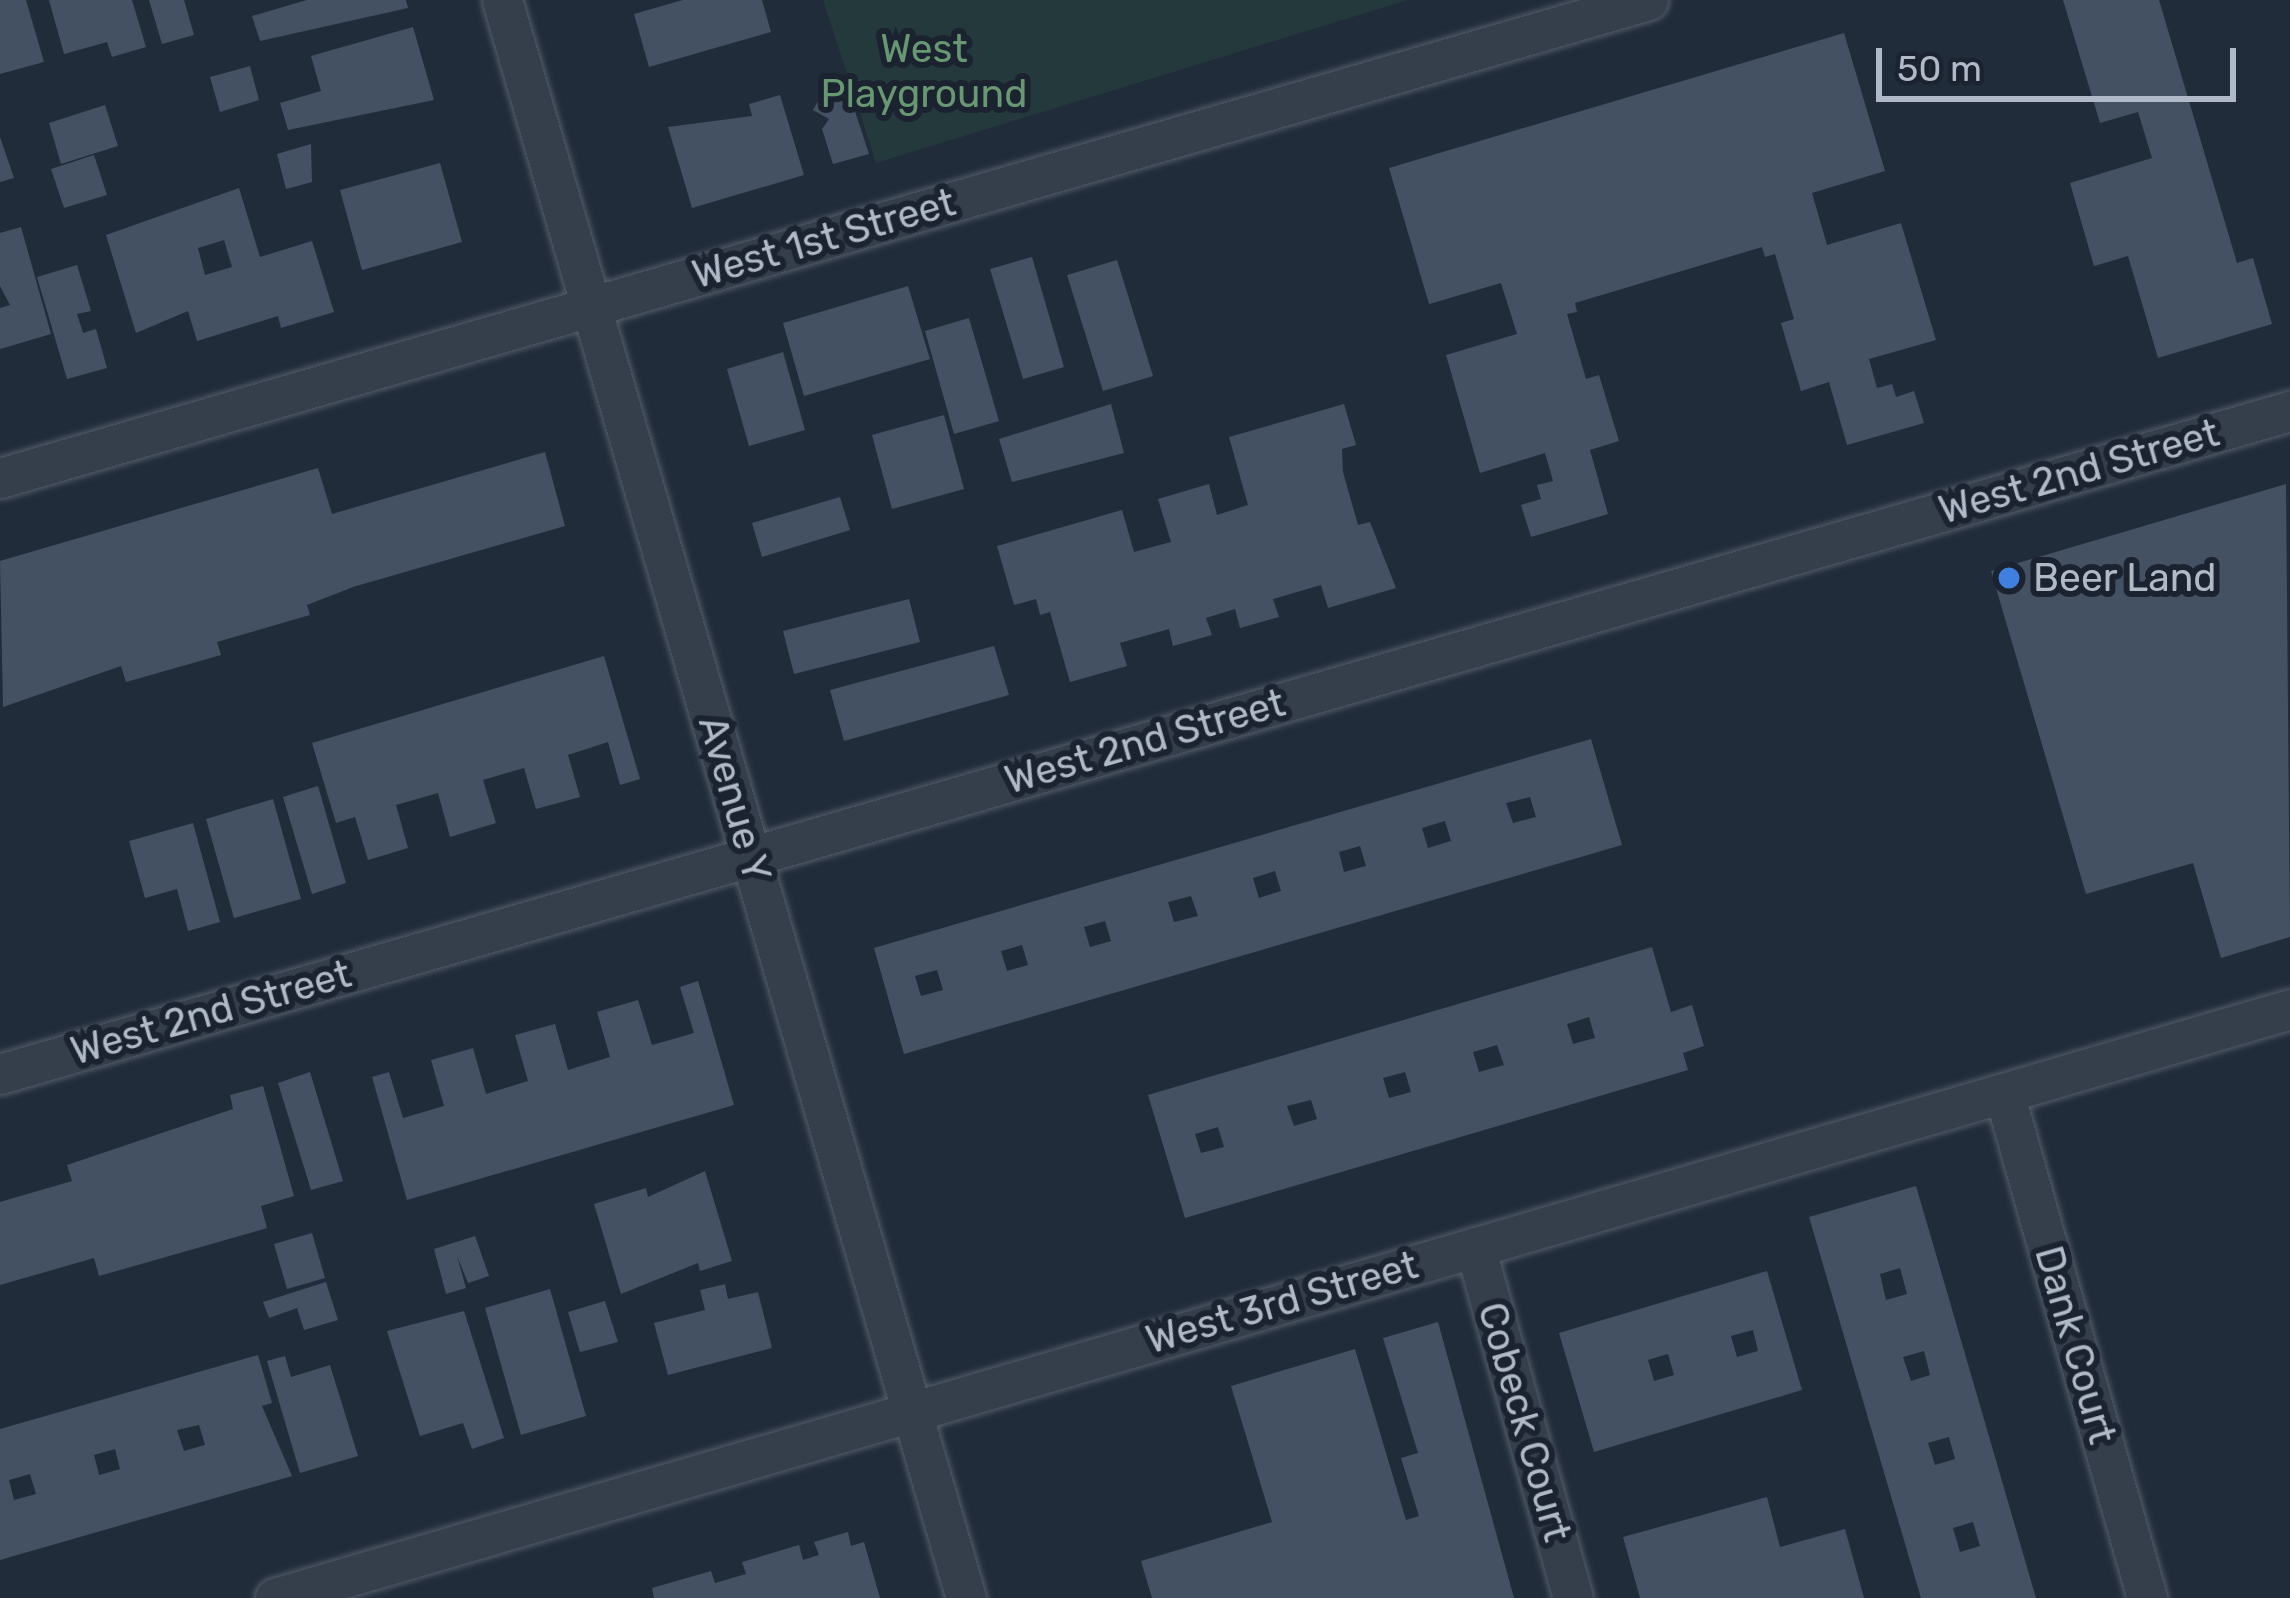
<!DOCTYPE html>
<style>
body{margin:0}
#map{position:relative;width:2290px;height:1598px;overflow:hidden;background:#212c3b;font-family:Rubik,sans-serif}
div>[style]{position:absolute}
.green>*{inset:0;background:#23393c}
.building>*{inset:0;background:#445162}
.roads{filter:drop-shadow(0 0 3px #535c69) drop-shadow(0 0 3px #535c69)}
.street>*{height:39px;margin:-19.5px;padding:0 19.5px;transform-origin:19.5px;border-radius:19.5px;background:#353e4b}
.dots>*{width:33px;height:33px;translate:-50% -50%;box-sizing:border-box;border:6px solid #1b2330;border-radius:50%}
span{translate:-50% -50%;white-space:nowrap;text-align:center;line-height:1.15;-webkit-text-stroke:12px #1b2330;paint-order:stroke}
.park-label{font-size:39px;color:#679872}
.street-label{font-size:39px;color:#b0b9c7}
.poi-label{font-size:39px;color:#b0b9c7}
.left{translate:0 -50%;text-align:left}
.scale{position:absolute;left:1876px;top:48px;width:360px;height:54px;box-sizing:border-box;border:6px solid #b0b9c7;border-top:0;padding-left:15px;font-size:36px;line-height:42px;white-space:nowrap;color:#b0b9c7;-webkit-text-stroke:9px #1b2330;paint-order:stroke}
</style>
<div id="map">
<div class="green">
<div style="clip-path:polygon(823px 0,1408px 0,876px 163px)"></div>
</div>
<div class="building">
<div style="clip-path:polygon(0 0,26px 0,44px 62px,0 74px)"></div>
<div style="clip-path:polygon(49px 0,132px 0,146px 47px,112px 57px,107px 42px,64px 54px)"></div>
<div style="clip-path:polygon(149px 0,184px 0,194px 35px,162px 44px)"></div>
<div style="clip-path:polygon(307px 0,406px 0,408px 8px,260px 41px,252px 16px)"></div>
<div style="clip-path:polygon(683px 0,762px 0,771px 32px,649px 67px,634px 14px)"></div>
<div style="clip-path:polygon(2063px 0,2159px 0,2237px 263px,2253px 258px,2272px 324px,2158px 358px,2128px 256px,2094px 266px,2070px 183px,2152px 158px,2138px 112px,2100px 123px)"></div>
<div style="clip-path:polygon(413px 27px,434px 100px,288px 130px,280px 103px,321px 91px,311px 56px)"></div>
<div style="clip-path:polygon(1844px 33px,1885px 171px,1812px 193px,1827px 245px,1901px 223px,1936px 340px,1869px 359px,1877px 388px,1892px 384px,1896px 397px,1914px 391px,1924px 423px,1847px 445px,1829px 382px,1801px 391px,1781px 323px,1794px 319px,1775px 254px,1765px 257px,1762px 247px,1575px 303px,1577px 312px,1567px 314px,1586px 379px,1599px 375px,1619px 441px,1590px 450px,1608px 514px,1531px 537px,1521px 505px,1541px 499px,1537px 485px,1553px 481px,1545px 453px,1480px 473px,1446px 355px,1517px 334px,1501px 283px,1429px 304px,1389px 168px)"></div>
<div style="clip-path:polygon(250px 66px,259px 100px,220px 112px,210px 77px)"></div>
<div style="clip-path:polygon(831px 78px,847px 87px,869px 154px,833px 164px,822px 129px,829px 119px,813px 110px)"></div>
<div style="clip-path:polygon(780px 95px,804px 175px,692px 208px,668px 127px,752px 116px,749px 104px)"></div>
<div style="clip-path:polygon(105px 105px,118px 146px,61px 164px,49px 123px)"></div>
<div style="clip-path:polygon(0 137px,14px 178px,0 182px)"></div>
<div style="clip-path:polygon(311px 144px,312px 182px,286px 189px,277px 154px)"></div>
<div style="clip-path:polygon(94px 155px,107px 195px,64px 208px,51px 169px)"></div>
<div style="clip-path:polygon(440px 163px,462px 242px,362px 270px,340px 190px)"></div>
<div style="clip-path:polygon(evenodd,239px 188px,260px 257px,312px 241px,334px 312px,281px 328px,278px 316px,197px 341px,188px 311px,136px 333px,106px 235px,239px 188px,224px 240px,232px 267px,205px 275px,198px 248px,224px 240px)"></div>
<div style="clip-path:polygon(21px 227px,51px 334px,0 349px,0 308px,10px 305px,0 286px,0 233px)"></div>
<div style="clip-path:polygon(1032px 257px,1064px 367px,1023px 379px,990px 269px)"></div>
<div style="clip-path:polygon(1117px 260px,1153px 376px,1103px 391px,1067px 275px)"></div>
<div style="clip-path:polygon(77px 265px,91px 311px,77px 314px,83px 333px,96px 329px,107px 368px,67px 379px,37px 277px)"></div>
<div style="clip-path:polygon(908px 286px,930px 359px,804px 396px,783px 323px)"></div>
<div style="clip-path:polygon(969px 318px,999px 421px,954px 434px,925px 331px)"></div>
<div style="clip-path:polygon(783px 352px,805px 430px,749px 446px,727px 369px)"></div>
<div style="clip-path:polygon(1111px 404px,1124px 453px,1012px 482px,999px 439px)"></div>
<div style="clip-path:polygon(1344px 404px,1356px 445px,1342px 449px,1343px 472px,1358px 525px,1370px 522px,1396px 588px,1328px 608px,1321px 585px,1273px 599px,1279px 617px,1240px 628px,1235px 609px,1206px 618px,1212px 635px,1173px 646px,1169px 629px,1120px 643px,1127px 666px,1070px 682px,1050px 612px,1040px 615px,1036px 599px,1014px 605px,997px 546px,1122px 510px,1134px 552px,1171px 542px,1158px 499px,1209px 484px,1217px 515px,1248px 505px,1229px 437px)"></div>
<div style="clip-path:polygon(944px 415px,964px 489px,892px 509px,872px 435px)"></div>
<div style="clip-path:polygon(545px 452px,565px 526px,353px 587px,307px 605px,310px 615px,217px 642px,221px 655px,126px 682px,121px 666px,3px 707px,0 561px,318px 468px,332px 514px)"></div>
<div style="clip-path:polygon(2286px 484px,2290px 937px,2221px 958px,2193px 863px,2086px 894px,1991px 571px)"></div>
<div style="clip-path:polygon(840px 497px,850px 530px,762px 557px,752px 523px)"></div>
<div style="clip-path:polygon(909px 599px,920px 642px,794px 674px,783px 631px)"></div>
<div style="clip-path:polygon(994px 646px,1009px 695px,844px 741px,830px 690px)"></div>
<div style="clip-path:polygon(604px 656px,640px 779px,620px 785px,608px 742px,568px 755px,580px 797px,536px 809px,524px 768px,483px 780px,496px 823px,450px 837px,438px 793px,396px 805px,408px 848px,368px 860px,355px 817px,336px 823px,312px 743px)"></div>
<div style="clip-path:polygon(evenodd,1591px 739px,1622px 845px,904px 1054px,874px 948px,1591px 739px,1530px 797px,1536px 817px,1513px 823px,1506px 803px,1530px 797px,1591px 739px,1445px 821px,1451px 841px,1428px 848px,1422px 828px,1445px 821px,1591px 739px,1360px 846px,1366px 866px,1344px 872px,1339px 852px,1360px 846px,1591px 739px,1275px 871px,1281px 891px,1259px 898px,1253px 878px,1275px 871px,1591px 739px,1191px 896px,1198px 916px,1174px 922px,1168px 902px,1191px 896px,1591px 739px,1105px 921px,1111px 941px,1090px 947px,1084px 927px,1105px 921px,1591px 739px,1022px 945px,1028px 965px,1007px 971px,1001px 951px,1022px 945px,1591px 739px,937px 970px,943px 990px,921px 996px,915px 976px,937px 970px)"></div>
<div style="clip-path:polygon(318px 786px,346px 883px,312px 894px,283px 797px)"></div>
<div style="clip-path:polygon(273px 799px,301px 899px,234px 918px,206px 819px)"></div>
<div style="clip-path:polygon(193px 823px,220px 922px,188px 931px,177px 889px,145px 898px,129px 841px)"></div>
<div style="clip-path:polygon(evenodd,1652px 947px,1671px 1012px,1692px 1005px,1704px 1046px,1683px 1053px,1688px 1070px,1185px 1218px,1148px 1095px,1652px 947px,1589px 1017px,1595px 1038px,1573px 1044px,1567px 1024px,1589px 1017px,1652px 947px,1497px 1045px,1504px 1065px,1479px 1072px,1473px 1052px,1497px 1045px,1652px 947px,1405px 1072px,1411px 1092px,1389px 1098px,1383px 1078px,1405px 1072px,1652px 947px,1311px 1100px,1317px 1119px,1294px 1126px,1287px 1106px,1311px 1100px,1652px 947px,1218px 1127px,1224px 1147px,1201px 1153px,1195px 1134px,1218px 1127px)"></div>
<div style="clip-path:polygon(698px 981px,734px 1105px,407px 1200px,372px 1077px,389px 1072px,403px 1118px,444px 1106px,431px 1060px,473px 1048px,486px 1094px,528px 1081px,515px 1035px,555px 1024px,568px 1070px,610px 1057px,597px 1012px,638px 1000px,652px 1045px,694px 1033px,680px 987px)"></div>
<div style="clip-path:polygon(310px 1072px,343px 1181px,311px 1190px,278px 1083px)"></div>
<div style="clip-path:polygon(263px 1086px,294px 1196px,261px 1206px,267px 1228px,99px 1276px,94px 1258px,0 1285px,0 1202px,72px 1181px,67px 1165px,233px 1109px,230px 1095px)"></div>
<div style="clip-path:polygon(705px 1171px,732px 1261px,700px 1271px,698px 1263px,621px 1294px,594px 1204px,646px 1188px,648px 1197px)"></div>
<div style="clip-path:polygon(evenodd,1916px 1186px,1940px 1268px,2036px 1598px,1921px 1598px,1883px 1469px,1809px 1217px,1916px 1186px,1900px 1268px,1907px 1294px,1886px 1300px,1880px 1274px,1900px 1268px,1916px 1186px,1924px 1351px,1930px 1375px,1911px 1381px,1903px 1357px,1924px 1351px,1916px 1186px,1949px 1437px,1955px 1459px,1935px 1465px,1928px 1443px,1949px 1437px,1916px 1186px,1973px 1522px,1980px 1546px,1960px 1552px,1953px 1528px,1973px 1522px)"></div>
<div style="clip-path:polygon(312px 1233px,325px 1278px,287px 1289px,274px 1244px)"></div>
<div style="clip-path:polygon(475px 1236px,489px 1276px,468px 1283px,457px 1256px,466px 1288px,446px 1294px,434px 1249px)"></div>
<div style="clip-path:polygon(evenodd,1767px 1271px,1802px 1390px,1594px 1452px,1559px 1333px,1767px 1271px,1753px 1330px,1758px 1351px,1737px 1357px,1731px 1336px,1753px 1330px,1767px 1271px,1668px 1354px,1674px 1375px,1654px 1381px,1648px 1360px,1668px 1354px)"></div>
<div style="clip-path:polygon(326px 1282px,338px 1320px,304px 1330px,297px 1308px,269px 1318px,263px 1302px)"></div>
<div style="clip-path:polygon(725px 1284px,728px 1299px,758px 1292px,772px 1348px,668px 1375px,654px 1323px,705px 1310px,700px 1290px)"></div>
<div style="clip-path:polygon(550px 1289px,586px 1416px,521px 1435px,485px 1308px)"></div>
<div style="clip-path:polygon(605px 1301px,618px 1342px,580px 1352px,568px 1312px)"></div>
<div style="clip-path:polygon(464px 1311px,504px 1438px,472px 1449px,463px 1423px,420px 1436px,387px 1331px)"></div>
<div style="clip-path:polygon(1438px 1322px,1514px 1598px,1152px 1598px,1141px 1561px,1272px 1522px,1231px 1386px,1355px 1349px,1406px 1520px,1419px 1516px,1401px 1458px,1418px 1453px,1383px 1338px)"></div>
<div style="clip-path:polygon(evenodd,258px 1355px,272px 1403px,262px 1406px,292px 1476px,0 1560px,0 1429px,258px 1355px,199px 1425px,205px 1445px,184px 1451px,177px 1430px,199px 1425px,258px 1355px,115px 1449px,120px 1469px,99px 1475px,94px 1455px,115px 1449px,258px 1355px,30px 1474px,36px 1494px,14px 1500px,9px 1480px,30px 1474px)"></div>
<div style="clip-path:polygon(285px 1356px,291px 1377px,330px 1365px,358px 1456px,300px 1473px,267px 1361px)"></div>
<div style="clip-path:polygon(1767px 1497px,1780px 1547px,1845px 1529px,1864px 1598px,1640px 1598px,1623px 1537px)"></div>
<div style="clip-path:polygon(848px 1532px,851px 1546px,864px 1542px,880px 1598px,654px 1598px,652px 1588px,711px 1571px,715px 1583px,746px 1574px,742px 1562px,799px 1545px,803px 1560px,819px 1555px,814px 1542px)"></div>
</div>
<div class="roads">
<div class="street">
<div style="left:502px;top:0;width:1664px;rotate:73.81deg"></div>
<div style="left:0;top:478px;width:1716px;rotate:-16.17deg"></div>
<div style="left:0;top:1074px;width:2384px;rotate:-16.15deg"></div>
<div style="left:2004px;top:1093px;width:525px;rotate:74.19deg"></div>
<div style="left:1475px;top:1247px;width:364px;rotate:74.4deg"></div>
<div style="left:275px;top:1598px;width:2099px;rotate:-16.29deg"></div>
</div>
</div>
<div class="dots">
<div style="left:2009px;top:578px;background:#3f7fe0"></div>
</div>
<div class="park-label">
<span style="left:924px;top:72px">West<br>Playground</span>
</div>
<div class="street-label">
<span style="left:824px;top:239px;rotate:-16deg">West 1st Street</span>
<span style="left:2079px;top:472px;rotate:-16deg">West 2nd Street</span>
<span style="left:1145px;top:742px;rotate:-16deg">West 2nd Street</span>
<span style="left:734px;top:799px;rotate:74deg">Avenue Y</span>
<span style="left:211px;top:1013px;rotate:-16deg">West 2nd Street</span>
<span style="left:1282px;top:1303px;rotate:-16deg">West 3rd Street</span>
<span style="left:2075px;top:1345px;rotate:74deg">Dank Court</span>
<span style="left:1524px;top:1422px;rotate:74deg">Cobeck Court</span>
</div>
<div class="poi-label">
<span class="left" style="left:2033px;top:578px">Beer Land</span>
</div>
<div class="scale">50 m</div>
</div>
